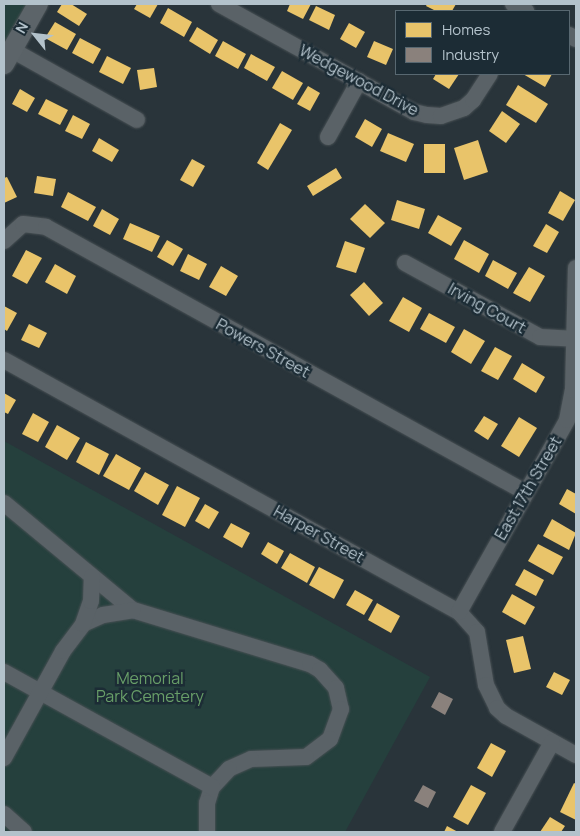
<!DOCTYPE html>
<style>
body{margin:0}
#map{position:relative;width:580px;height:836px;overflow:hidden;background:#29343a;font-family:Manrope,sans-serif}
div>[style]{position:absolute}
.green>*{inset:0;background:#25403d}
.homes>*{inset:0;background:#e9c46a}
.industry>*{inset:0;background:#8a817c}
.roads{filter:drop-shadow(0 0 1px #485054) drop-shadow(0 0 1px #485054)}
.minor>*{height:16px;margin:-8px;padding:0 8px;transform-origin:8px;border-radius:8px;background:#5a6267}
.major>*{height:20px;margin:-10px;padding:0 10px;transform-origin:10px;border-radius:10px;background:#5c6469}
span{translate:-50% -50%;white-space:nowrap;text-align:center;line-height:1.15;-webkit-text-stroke:5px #1c2c35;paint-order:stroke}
.street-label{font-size:16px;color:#b3c2cb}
.park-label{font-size:16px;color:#689e68}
.frame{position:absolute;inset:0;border:5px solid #b3c2cb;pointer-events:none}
.legend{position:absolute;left:395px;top:10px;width:175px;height:65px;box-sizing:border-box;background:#1c2c35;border:1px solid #586871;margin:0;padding:6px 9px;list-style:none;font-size:15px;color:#b3c2cb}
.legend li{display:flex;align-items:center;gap:10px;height:25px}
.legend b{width:25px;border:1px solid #586871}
.north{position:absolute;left:10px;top:10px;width:50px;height:50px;-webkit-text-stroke:4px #1c2c35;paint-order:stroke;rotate:299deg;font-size:14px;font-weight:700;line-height:20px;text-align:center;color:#b3c2cb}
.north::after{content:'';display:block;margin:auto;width:18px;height:22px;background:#b3c2cb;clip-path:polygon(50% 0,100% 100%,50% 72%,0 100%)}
</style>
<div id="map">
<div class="green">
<div style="clip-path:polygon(4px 4px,29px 4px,4px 49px)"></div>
<div style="clip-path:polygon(4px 441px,430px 677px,345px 832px,4px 832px)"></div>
</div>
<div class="homes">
<div style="clip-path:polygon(62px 4px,71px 4px,87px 14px,79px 26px,57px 12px)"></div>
<div style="clip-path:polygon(137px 4px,158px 4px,150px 18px,134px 9px)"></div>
<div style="clip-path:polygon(290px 4px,311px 4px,303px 19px,287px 11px)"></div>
<div style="clip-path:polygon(427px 4px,456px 4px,452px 11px,436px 11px,426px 6px)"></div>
<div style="clip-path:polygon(316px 6px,335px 15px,329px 30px,309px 20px)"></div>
<div style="clip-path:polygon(168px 8px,192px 22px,184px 37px,160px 23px)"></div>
<div style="clip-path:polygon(55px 22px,76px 34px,67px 50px,45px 38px)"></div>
<div style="clip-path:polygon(349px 23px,365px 32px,356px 48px,340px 39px)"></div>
<div style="clip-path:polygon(197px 27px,218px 40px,210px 54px,189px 41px)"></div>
<div style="clip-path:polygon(80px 38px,101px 49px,93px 64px,72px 53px)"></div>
<div style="clip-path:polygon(223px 41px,246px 54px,238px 69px,215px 56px)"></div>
<div style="clip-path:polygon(374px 41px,393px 49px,386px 65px,367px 57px)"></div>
<div style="clip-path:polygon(251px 54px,275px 67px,267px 81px,244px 68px)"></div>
<div style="clip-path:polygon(107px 56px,131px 68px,123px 84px,99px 72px)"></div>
<div style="clip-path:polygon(154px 68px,157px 87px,140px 90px,137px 70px)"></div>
<div style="clip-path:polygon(282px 71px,303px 83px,293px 100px,272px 88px)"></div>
<div style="clip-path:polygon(436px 74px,459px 74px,449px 89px,433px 79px)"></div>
<div style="clip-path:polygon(523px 74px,552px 74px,545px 87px)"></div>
<div style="clip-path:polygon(518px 85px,548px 104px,536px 123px,506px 105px)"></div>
<div style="clip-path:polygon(308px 86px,320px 93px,310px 111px,297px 104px)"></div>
<div style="clip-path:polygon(20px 89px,35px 98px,27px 112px,12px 104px)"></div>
<div style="clip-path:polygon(46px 99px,68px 110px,60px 125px,38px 114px)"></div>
<div style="clip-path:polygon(502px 111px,520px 124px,506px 143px,489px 131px)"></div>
<div style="clip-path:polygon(73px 115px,90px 124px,82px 139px,65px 131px)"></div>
<div style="clip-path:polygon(365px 119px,382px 129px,372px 147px,355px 137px)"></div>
<div style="clip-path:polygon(280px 123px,292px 130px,268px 170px,257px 163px)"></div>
<div style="clip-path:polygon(388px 133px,414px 144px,406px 162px,380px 151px)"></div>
<div style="clip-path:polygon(99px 138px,119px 150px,112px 162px,92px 151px)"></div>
<div style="clip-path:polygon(478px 140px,488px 172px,464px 180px,454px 148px)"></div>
<div style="clip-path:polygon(424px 144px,445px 144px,445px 173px,424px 173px)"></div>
<div style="clip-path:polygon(192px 159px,205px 166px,193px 187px,180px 180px)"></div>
<div style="clip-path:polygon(336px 168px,342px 178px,313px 196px,307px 186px)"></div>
<div style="clip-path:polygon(37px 176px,56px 179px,53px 196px,34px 193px)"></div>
<div style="clip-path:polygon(7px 177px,17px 197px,4px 203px,4px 178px)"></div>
<div style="clip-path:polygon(560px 191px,575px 200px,563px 221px,548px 213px)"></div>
<div style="clip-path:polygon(68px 192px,96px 207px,88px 221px,61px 207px)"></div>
<div style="clip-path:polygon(397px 200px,425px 209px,419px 229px,391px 220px)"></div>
<div style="clip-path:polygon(365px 204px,385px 223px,370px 238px,350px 219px)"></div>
<div style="clip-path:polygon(102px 209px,119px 219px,110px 235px,93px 226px)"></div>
<div style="clip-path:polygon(438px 215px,462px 228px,451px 246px,428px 233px)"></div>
<div style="clip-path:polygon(130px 223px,160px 236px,152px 252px,123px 239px)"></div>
<div style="clip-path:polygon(546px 224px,559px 232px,547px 253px,533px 246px)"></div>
<div style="clip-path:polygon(167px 240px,183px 249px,173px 266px,157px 257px)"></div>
<div style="clip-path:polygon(464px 240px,489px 254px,479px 273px,454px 259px)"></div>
<div style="clip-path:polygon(345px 241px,365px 248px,356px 273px,336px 267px)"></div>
<div style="clip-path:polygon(26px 250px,42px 258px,27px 284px,12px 276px)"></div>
<div style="clip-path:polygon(188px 254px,207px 264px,199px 280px,180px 271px)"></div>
<div style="clip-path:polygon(493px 260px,517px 273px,508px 289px,485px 276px)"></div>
<div style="clip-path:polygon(55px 264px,76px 276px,67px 294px,45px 282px)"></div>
<div style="clip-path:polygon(221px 266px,238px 276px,226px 296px,209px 287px)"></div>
<div style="clip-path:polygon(529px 267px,545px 276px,530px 302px,513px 293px)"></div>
<div style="clip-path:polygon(364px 282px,383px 303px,369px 316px,350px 295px)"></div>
<div style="clip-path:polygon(403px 297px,422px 308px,409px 332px,389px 321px)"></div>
<div style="clip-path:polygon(4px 306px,17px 313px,7px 331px,4px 329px)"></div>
<div style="clip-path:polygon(429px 313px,455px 327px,446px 343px,420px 329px)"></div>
<div style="clip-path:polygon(29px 324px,47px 333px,39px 348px,21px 340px)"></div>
<div style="clip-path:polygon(464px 329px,485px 341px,471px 364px,451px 352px)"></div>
<div style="clip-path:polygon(495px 347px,512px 356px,498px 380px,481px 371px)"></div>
<div style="clip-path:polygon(522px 363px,545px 377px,536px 393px,513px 379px)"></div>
<div style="clip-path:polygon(4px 393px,16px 400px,8px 414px,4px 412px)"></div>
<div style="clip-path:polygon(33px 413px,49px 422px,38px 442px,22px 434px)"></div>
<div style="clip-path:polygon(484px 416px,498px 424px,488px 440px,474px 431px)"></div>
<div style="clip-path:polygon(519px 417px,537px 428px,519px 457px,501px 446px)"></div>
<div style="clip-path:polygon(57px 425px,80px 438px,67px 460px,45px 447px)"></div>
<div style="clip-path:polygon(86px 442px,109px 454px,99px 475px,76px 462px)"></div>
<div style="clip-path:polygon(116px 454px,141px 468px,129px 490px,103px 476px)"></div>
<div style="clip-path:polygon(145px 472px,169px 485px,158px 505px,134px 491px)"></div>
<div style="clip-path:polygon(177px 486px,200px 498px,185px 527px,162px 515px)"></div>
<div style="clip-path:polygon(567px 489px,576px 494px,576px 514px,559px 504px)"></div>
<div style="clip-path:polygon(205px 504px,219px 512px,209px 529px,195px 521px)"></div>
<div style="clip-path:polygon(552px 519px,576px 533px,569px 550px,543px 536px)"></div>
<div style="clip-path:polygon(231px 523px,250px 533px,242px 548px,223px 537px)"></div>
<div style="clip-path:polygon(268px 542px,284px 551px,277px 564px,261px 554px)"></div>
<div style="clip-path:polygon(538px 544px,563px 557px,553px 575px,528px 561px)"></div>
<div style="clip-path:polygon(290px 553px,315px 567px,307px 583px,281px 568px)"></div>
<div style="clip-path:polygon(319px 567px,344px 580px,334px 599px,309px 585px)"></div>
<div style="clip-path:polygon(524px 569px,544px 580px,536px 596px,515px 585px)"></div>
<div style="clip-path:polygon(355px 590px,373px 600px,364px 615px,346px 605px)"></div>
<div style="clip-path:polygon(512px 594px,535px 607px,525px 625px,502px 612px)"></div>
<div style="clip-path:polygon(377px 603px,400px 616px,391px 633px,368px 620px)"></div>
<div style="clip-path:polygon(523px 636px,531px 669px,514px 673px,506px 640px)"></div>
<div style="clip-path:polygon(554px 672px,570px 680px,562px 695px,546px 687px)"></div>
<div style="clip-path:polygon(491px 743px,506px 751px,492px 777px,477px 768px)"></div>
<div style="clip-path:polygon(574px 783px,576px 784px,576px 820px,560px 812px)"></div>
<div style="clip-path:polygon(471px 785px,486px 793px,468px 825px,453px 817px)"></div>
<div style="clip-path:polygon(550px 817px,565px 826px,561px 832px,540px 832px)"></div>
<div style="clip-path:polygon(447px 826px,458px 832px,444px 832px)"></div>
</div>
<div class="industry">
<div style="clip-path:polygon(439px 692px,453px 699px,445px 715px,431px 707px)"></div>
<div style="clip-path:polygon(423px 785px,436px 792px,428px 808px,414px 801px)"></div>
</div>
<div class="roads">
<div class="minor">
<div style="left:219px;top:4px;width:223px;rotate:29deg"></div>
<div style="left:414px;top:112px;width:13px;rotate:13deg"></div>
<div style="left:427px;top:115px;width:14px;rotate:4deg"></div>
<div style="left:441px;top:116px;width:24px;rotate:-19deg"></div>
<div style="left:464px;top:108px;width:12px;rotate:-42deg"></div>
<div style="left:473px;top:100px;width:31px;rotate:-57deg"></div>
<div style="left:513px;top:4px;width:15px;rotate:28deg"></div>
<div style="left:569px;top:35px;width:8px;rotate:30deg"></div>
<div style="left:12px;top:50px;width:143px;rotate:29.2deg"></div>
<div style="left:328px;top:137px;width:64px;rotate:-61deg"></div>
<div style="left:4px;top:241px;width:25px;rotate:-42deg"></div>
<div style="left:23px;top:224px;width:23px;rotate:7deg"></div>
<div style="left:46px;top:227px;width:547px;rotate:28.95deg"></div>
<div style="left:405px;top:263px;width:154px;rotate:28.7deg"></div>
<div style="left:540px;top:337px;width:36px;rotate:3deg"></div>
<div style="left:4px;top:360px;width:520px;rotate:28.98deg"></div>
<div style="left:459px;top:612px;width:27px;rotate:48deg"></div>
<div style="left:477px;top:632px;width:54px;rotate:80.4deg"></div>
<div style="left:486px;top:685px;width:25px;rotate:64deg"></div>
<div style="left:497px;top:708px;width:12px;rotate:42deg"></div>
<div style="left:506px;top:716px;width:80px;rotate:29.1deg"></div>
<div style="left:4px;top:503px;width:168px;rotate:39.7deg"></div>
<div style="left:133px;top:610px;width:185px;rotate:17deg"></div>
<div style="left:310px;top:664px;width:12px;rotate:31deg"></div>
<div style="left:320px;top:670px;width:24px;rotate:48deg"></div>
<div style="left:336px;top:688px;width:22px;rotate:77deg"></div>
<div style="left:341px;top:709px;width:32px;rotate:110deg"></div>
<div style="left:330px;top:739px;width:30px;rotate:143deg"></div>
<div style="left:306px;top:757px;width:55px;rotate:177.9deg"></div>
<div style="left:251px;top:759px;width:24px;rotate:156deg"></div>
<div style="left:229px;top:769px;width:25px;rotate:133deg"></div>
<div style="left:212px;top:787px;width:17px;rotate:107deg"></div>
<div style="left:207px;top:803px;width:29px;rotate:90deg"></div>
<div style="left:459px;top:612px;width:220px;rotate:-60.6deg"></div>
<div style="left:567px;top:420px;width:31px;rotate:-79deg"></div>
<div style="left:573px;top:390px;width:122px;rotate:-88.6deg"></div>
<div style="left:83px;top:624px;width:22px;rotate:-24deg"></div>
<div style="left:103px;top:615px;width:30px;rotate:-9deg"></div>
<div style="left:4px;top:672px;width:238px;rotate:28.9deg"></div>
<div style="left:4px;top:758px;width:122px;rotate:-61.1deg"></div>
<div style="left:63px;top:651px;width:34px;rotate:-53deg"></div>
<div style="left:83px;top:624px;width:24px;rotate:-71deg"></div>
<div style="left:91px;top:601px;width:24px;rotate:-88deg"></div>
<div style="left:4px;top:814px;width:27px;rotate:42deg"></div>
<div style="left:502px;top:832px;width:103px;rotate:-60.9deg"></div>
</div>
<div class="major">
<div style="left:4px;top:64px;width:69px;rotate:-60.5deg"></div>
</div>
</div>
<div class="street-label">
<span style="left:359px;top:80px;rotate:28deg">Wedgewood Drive</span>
<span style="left:487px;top:308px;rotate:29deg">Irving Court</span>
<span style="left:263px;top:348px;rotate:29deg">Powers Street</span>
<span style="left:528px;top:488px;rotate:-60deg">East 17th Street</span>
<span style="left:319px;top:534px;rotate:29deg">Harper Street</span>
</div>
<div class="park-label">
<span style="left:150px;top:687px">Memorial<br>Park Cemetery</span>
</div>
<div class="frame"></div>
<ul class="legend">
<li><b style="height:14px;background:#e9c46a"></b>Homes</li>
<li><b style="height:14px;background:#8a817c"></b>Industry</li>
</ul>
<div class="north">N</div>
</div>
